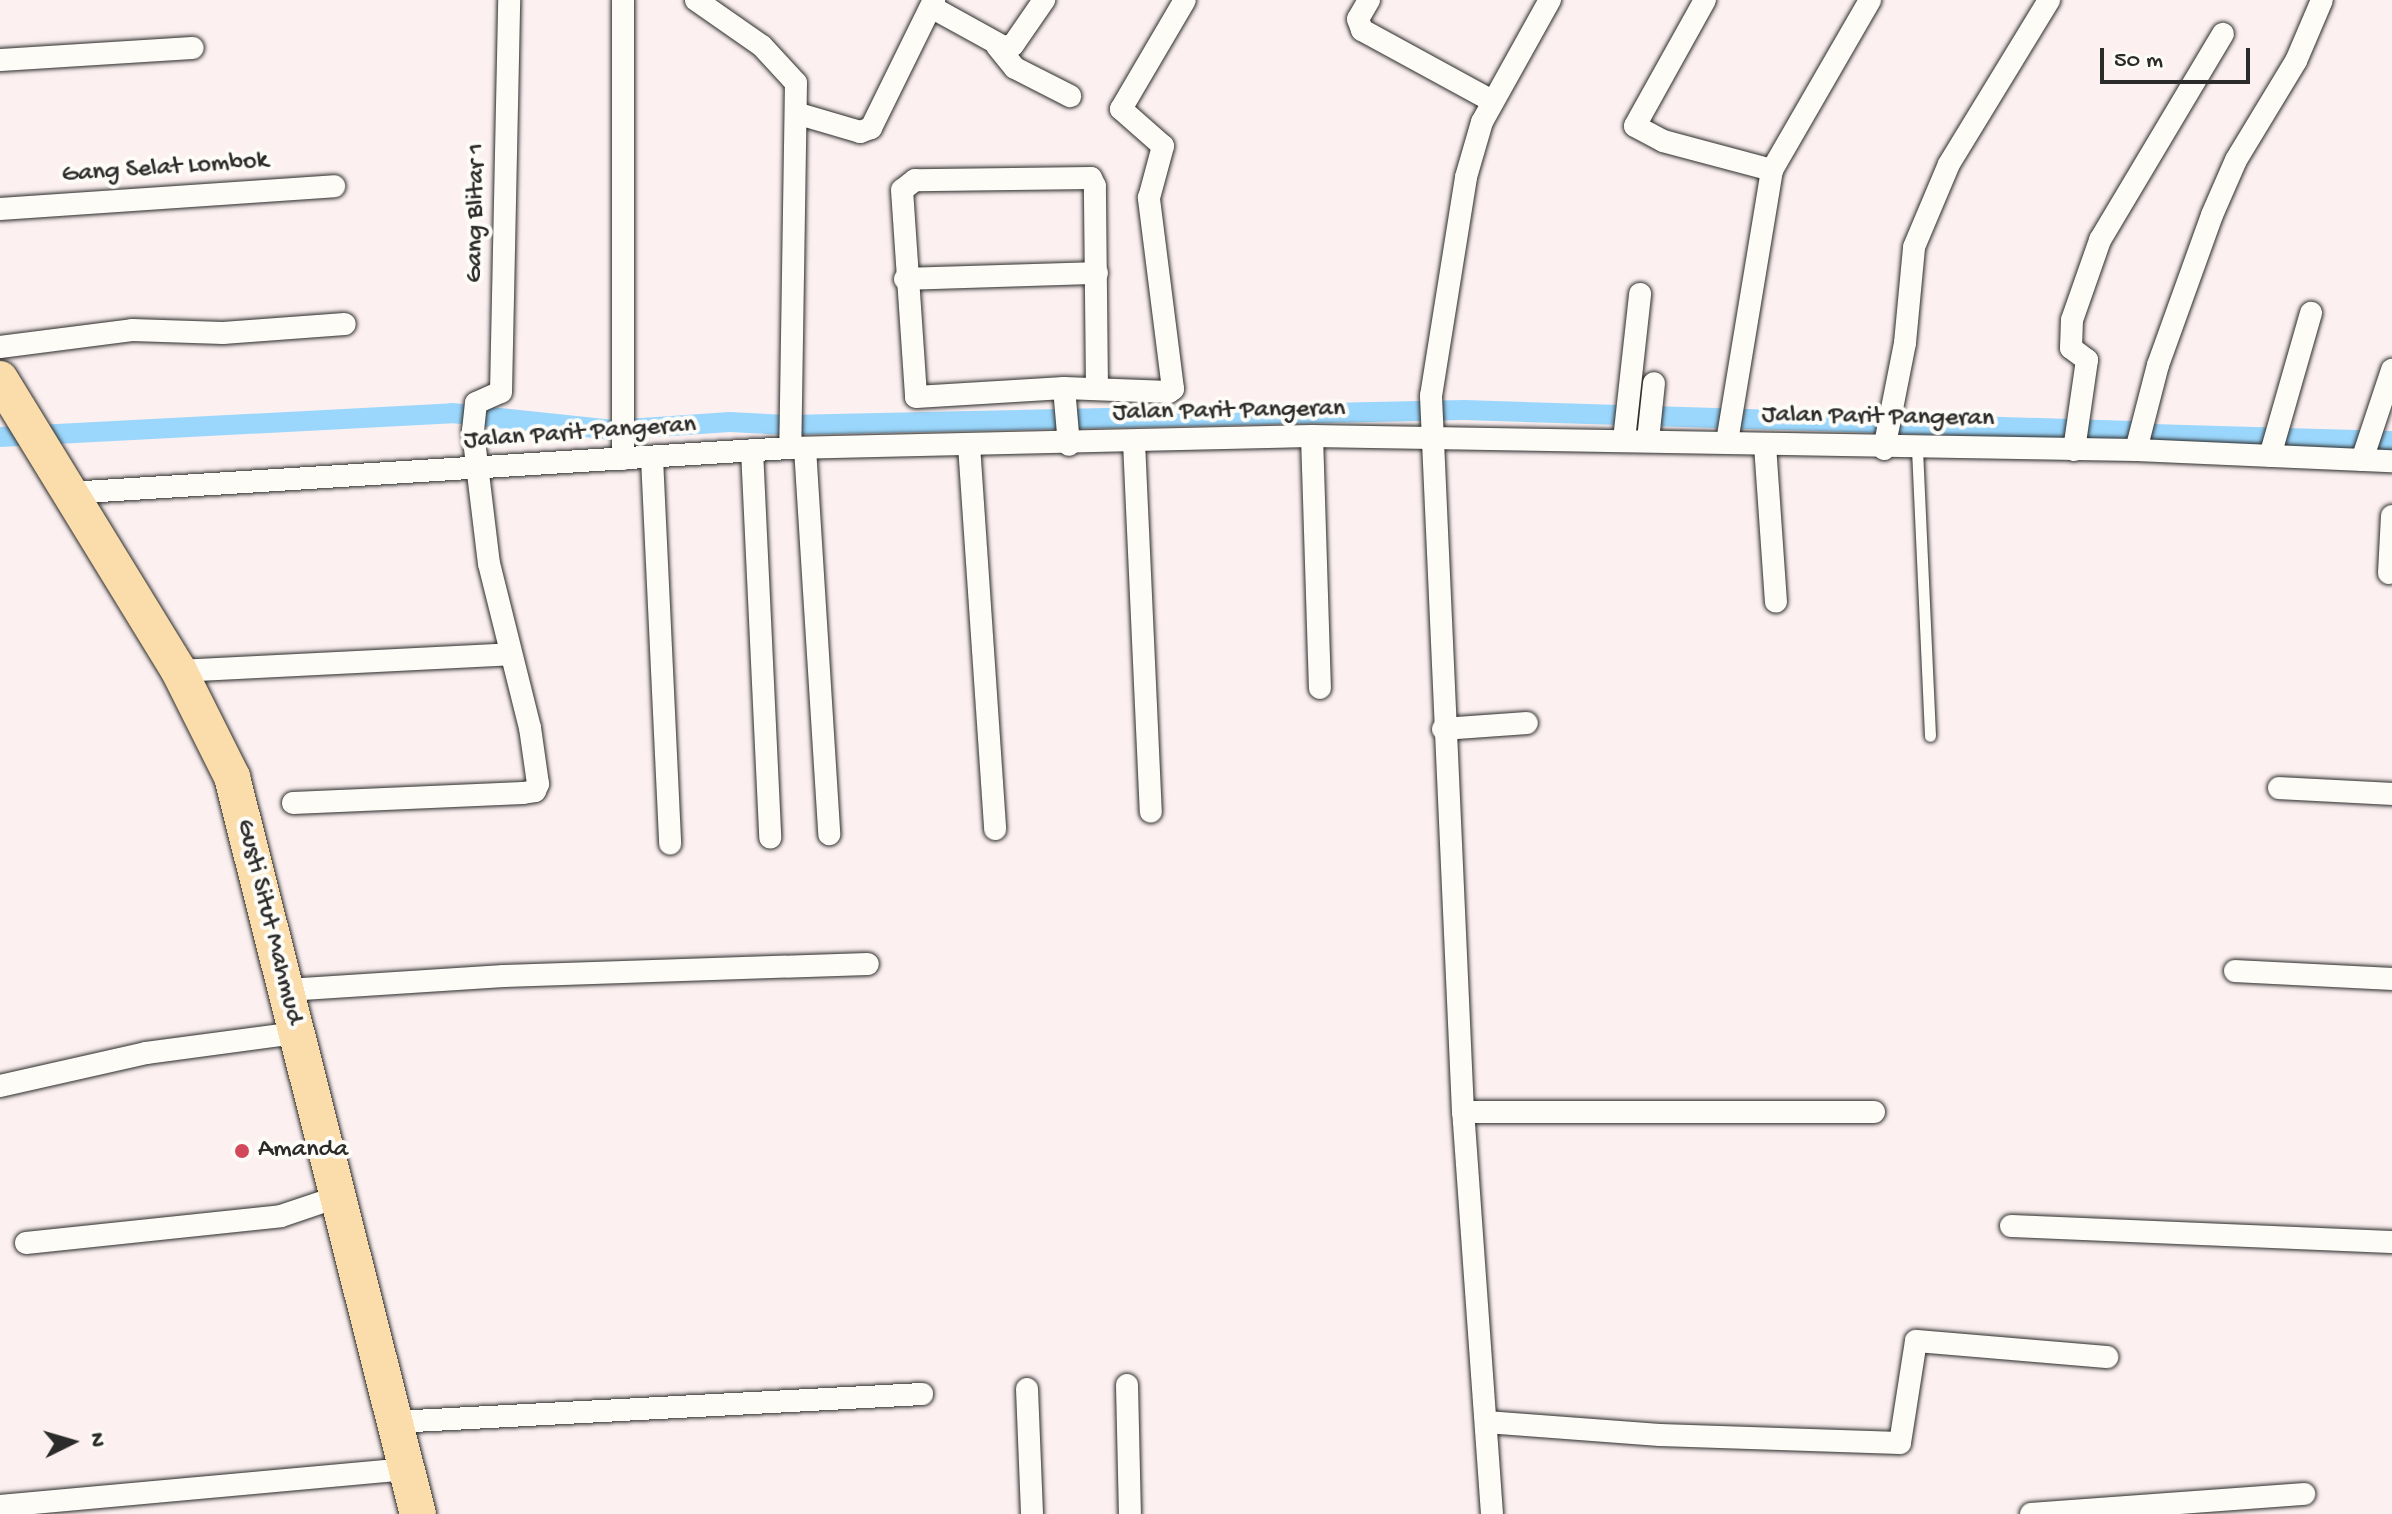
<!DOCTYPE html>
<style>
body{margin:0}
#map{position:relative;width:2392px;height:1514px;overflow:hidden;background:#fcf0f1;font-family:"Gochi Hand",sans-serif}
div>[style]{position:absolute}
.canal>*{height:20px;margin:-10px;padding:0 10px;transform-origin:10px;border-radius:10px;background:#9bd7fc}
.roads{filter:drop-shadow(0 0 2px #2b2b2b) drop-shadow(0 0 2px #2b2b2b)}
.service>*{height:11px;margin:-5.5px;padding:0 5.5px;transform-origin:5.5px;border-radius:5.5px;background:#fdfcf7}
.minor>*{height:22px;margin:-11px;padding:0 11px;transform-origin:11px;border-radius:11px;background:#fdfcf7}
.trunk>*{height:36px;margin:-18px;padding:0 18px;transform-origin:18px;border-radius:18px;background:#fbddab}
.dots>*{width:22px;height:22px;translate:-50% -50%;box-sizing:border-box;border:4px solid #fdfcf7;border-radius:50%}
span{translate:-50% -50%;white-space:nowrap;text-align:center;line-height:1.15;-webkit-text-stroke:8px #fdfcf7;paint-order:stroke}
.street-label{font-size:26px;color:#2b2b2b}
.poi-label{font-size:26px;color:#2b2b2b}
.left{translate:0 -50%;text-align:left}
.north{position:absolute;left:32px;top:1402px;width:80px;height:80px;-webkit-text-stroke:6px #fdfcf7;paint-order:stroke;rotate:85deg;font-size:22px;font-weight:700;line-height:32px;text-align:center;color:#2b2b2b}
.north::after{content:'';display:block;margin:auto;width:28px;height:36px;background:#2b2b2b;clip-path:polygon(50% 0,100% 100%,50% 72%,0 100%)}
.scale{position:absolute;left:2100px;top:48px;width:150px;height:36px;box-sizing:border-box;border:4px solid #2b2b2b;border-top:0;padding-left:10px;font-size:24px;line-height:28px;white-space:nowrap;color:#2b2b2b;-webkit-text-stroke:6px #fdfcf7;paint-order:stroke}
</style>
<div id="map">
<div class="canal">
<div style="left:2152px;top:434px;width:240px;rotate:1.7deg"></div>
<div style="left:0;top:437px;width:453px;rotate:-3deg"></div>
<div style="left:452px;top:413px;width:162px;rotate:6deg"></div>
<div style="left:613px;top:430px;width:117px;rotate:-3.9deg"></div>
<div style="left:730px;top:422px;width:57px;rotate:3deg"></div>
<div style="left:787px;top:425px;width:677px;rotate:-1.27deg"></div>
<div style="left:1464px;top:410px;width:668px;rotate:1.8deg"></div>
</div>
<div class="roads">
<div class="service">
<div style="left:1917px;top:449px;width:287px;rotate:87.4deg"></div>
</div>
<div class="minor">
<div style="left:696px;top:0;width:80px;rotate:34.9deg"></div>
<div style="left:762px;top:46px;width:50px;rotate:47.4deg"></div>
<div style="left:796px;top:83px;width:365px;rotate:90.9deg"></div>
<div style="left:1369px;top:0;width:22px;rotate:120deg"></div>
<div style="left:1358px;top:19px;width:12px;rotate:70deg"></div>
<div style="left:1362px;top:30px;width:148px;rotate:28.6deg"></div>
<div style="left:1705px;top:0;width:144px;rotate:119.1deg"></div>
<div style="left:1635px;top:126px;width:32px;rotate:28deg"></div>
<div style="left:1663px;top:141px;width:113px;rotate:14.9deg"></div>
<div style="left:1772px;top:170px;width:275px;rotate:99.4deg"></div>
<div style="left:933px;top:8px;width:81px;rotate:28.8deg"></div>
<div style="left:1004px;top:47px;width:9px;rotate:-13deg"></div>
<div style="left:1013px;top:45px;width:55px;rotate:-55.4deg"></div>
<div style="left:997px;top:46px;width:28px;rotate:51deg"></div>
<div style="left:1015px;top:68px;width:62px;rotate:27deg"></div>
<div style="left:0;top:60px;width:193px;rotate:-3.6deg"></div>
<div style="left:799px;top:114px;width:64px;rotate:16.4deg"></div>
<div style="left:860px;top:132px;width:12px;rotate:-20deg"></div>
<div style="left:871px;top:128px;width:143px;rotate:-63.8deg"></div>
<div style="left:1772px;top:170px;width:196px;rotate:-60deg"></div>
<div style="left:0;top:209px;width:335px;rotate:-3.9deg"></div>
<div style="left:905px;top:279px;width:192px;rotate:-1.8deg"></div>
<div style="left:0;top:347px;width:133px;rotate:-7.3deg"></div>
<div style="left:132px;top:330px;width:91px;rotate:1.9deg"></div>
<div style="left:223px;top:333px;width:122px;rotate:-4.2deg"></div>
<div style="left:1064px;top:388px;width:57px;rotate:85deg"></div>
<div style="left:1097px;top:389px;width:203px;rotate:-90.6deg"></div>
<div style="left:1095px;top:186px;width:9px;rotate:-117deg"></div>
<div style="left:1091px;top:178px;width:176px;rotate:179.3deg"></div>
<div style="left:915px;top:180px;width:16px;rotate:142deg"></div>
<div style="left:902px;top:190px;width:207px;rotate:86.1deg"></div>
<div style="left:916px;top:397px;width:148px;rotate:-3.5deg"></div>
<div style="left:1064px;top:388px;width:105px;rotate:2.2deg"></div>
<div style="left:1169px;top:392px;width:5px;rotate:-37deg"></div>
<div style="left:1173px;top:389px;width:193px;rotate:-97.2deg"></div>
<div style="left:1149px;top:198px;width:54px;rotate:-74.9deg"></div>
<div style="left:1163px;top:146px;width:56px;rotate:-138.6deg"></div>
<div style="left:1121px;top:109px;width:126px;rotate:-59.6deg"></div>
<div style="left:1312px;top:436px;width:252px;rotate:88.2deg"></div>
<div style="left:1624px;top:440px;width:147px;rotate:-83.7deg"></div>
<div style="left:1648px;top:440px;width:57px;rotate:-84deg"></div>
<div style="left:1134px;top:442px;width:370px;rotate:87.4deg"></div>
<div style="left:969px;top:445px;width:385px;rotate:86.1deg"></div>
<div style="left:1765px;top:445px;width:157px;rotate:86deg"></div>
<div style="left:805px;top:448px;width:387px;rotate:86.4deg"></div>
<div style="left:1884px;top:449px;width:108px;rotate:-78.8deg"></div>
<div style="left:1905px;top:343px;width:96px;rotate:-84.6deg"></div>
<div style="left:1914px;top:247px;width:90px;rotate:-67.1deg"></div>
<div style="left:1949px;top:164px;width:192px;rotate:-58.6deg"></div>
<div style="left:752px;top:450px;width:388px;rotate:87.3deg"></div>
<div style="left:2074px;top:450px;width:91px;rotate:-81.8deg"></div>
<div style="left:2087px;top:360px;width:20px;rotate:-143deg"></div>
<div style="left:2071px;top:348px;width:28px;rotate:-88deg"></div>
<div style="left:2072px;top:320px;width:85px;rotate:-70.7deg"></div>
<div style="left:2100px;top:240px;width:240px;rotate:-59.2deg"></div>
<div style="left:2136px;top:450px;width:88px;rotate:-75.5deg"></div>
<div style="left:2158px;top:365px;width:159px;rotate:-70.2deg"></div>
<div style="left:2212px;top:215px;width:60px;rotate:-66.4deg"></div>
<div style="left:2236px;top:160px;width:116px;rotate:-58.8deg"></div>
<div style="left:2296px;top:61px;width:66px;rotate:-66.9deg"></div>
<div style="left:2270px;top:456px;width:149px;rotate:-74deg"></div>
<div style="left:652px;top:458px;width:386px;rotate:87.3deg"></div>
<div style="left:623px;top:459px;width:459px;rotate:-90deg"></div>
<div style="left:2362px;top:460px;width:95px;rotate:-71.6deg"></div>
<div style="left:68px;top:493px;width:723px;rotate:-3.57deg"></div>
<div style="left:790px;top:448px;width:522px;rotate:-1.32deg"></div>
<div style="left:1312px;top:436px;width:824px;rotate:0.97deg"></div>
<div style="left:2136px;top:450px;width:256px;rotate:2.5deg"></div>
<div style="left:2389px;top:573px;width:57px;rotate:-87deg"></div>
<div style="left:179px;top:671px;width:331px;rotate:-2.9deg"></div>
<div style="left:1443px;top:729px;width:84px;rotate:-4.1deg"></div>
<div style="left:2279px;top:788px;width:113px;rotate:3deg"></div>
<div style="left:293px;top:803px;width:230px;rotate:-2.5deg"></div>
<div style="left:523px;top:793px;width:12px;rotate:-9deg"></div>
<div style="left:535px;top:791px;width:8px;rotate:-67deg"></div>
<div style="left:538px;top:784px;width:57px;rotate:-98.1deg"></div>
<div style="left:530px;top:728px;width:169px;rotate:-104deg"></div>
<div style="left:489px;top:564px;width:134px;rotate:-96.9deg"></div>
<div style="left:473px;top:431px;width:28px;rotate:-84deg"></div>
<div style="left:476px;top:403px;width:27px;rotate:-24deg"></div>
<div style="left:501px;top:392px;width:392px;rotate:-88.8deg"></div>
<div style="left:2235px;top:971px;width:157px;rotate:2.9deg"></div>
<div style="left:287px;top:990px;width:217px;rotate:-3.7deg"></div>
<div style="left:504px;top:976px;width:364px;rotate:-1.9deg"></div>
<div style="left:0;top:1086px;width:150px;rotate:-12.7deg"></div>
<div style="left:146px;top:1053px;width:150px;rotate:-7.6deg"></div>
<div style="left:1463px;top:1112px;width:411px"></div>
<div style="left:2011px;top:1226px;width:381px;rotate:2.4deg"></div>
<div style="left:26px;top:1243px;width:256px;rotate:-6deg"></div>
<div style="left:281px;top:1216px;width:59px;rotate:-18.7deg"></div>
<div style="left:1127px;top:1385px;width:129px;rotate:88.7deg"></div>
<div style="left:1027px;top:1389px;width:125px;rotate:87.7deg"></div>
<div style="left:395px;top:1422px;width:528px;rotate:-3.04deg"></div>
<div style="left:1486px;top:1422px;width:174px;rotate:4.3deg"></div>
<div style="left:1660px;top:1435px;width:240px;rotate:1.9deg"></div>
<div style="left:1900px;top:1443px;width:103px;rotate:-81.1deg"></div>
<div style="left:1916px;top:1341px;width:192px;rotate:4.8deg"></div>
<div style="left:0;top:1506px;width:409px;rotate:-5.2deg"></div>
<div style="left:1492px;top:1514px;width:403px;rotate:-94.1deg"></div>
<div style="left:1463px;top:1112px;width:717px;rotate:-92.56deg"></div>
<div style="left:1431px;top:396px;width:222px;rotate:-80.9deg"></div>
<div style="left:1466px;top:177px;width:57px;rotate:-73.8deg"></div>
<div style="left:1482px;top:122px;width:140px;rotate:-60.9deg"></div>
<div style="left:2031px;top:1514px;width:274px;rotate:-4.2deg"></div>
</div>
<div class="trunk">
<div style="left:0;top:379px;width:342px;rotate:58.5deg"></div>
<div style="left:179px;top:671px;width:119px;rotate:63.4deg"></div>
<div style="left:232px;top:777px;width:760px;rotate:75.84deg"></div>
</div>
</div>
<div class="dots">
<div style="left:242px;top:1151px;background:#d1495b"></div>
</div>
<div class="street-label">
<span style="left:165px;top:169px;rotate:-4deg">Gang Selat Lombok</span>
<span style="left:477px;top:213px;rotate:-89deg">Gang Blitar 1</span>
<span style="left:1229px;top:412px;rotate:-1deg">Jalan Parit Pangeran</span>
<span style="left:1878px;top:418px;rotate:1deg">Jalan Parit Pangeran</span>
<span style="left:580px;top:434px;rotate:-4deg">Jalan Parit Pangeran</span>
<span style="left:268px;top:922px;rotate:76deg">Gusti Situt Mahmud</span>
</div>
<div class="poi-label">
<span class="left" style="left:258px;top:1151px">Amanda</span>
</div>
<div class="north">N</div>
<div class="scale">50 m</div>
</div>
